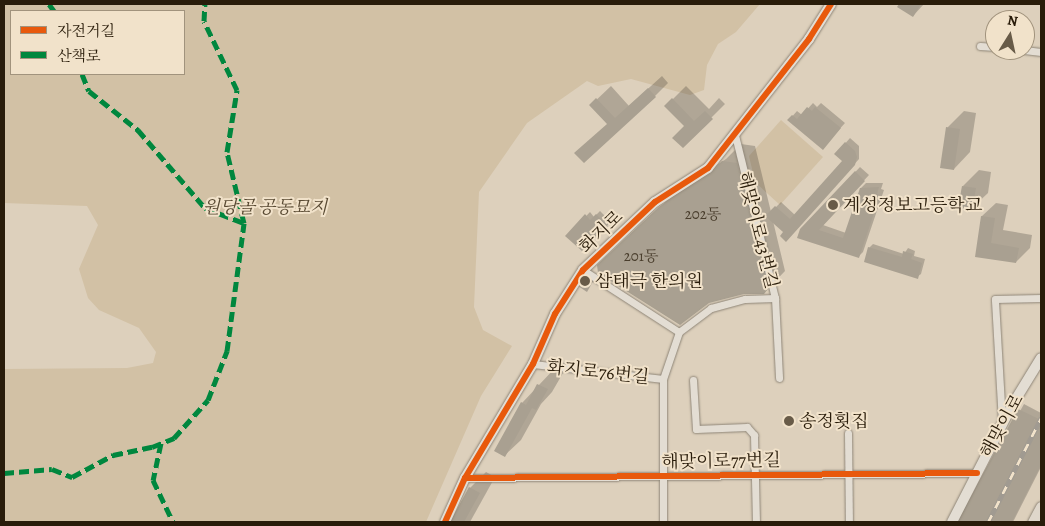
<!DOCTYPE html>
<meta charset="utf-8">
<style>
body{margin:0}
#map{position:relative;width:1045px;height:526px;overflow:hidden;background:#ddd0bc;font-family:Alegreya,"Noto Serif KR",serif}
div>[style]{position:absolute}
.green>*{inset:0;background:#d2c1a5}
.shadow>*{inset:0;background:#0003}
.building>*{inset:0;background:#a9a091}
.roads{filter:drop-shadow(0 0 1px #8e8577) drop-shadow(0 0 1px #8e8577)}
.street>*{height:7px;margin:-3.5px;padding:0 3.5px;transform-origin:3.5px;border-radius:3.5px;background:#e3ddd3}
.secondary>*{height:10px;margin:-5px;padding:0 5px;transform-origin:5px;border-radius:5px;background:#e3ddd3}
.primary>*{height:11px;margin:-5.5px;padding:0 5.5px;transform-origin:5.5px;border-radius:5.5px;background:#dfd7cb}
.rail>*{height:4.5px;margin-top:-2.25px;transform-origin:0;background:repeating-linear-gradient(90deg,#f1e2ca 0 8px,#a09a91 0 16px);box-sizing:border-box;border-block:1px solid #a09a91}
.quiet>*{height:5px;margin-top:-2.5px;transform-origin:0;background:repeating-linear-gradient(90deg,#00873e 0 10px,transparent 0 15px)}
.cycleway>*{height:6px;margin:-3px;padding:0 3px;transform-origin:3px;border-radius:3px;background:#e8590c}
.dots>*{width:14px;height:14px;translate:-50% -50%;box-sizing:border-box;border:2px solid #f1e2ca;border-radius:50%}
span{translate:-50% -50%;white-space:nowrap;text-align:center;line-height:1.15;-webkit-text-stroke:4px #f1e2ca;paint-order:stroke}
.number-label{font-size:15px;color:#493d2c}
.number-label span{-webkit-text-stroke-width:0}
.poi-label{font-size:18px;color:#291c0a}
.left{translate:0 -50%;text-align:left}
.park-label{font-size:18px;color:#594a33;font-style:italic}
.street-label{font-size:18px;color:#291c0a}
.frame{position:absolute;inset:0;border:5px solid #291c0a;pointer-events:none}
.legend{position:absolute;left:10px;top:10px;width:175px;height:65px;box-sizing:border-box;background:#f1e2ca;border:1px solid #a1937d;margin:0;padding:6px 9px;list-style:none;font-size:15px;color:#291c0a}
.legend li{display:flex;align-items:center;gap:10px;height:25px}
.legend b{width:25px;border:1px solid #a1937d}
.north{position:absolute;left:985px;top:10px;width:50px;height:50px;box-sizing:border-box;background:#f1e2ca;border:1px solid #a1937d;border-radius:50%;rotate:10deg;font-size:14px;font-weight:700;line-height:20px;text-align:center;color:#291c0a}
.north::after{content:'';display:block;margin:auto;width:18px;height:22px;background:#685b48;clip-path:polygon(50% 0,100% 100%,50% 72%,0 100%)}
</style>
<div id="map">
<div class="green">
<div style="clip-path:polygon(evenodd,4px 4px,760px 4px,736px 32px,718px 44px,707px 65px,704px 90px,690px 95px,631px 79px,598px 86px,587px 81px,527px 123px,479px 192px,474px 307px,483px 330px,512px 346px,481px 396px,426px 522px,4px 522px,4px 369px,127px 368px,153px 363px,156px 352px,139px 328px,99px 310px,88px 298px,79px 269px,98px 225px,87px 206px,4px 203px,4px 4px,11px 11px,184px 11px,184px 74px,11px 74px,11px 11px)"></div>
<div style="clip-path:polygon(781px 120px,823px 157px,780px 205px,755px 182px,749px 156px)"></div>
</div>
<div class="shadow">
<div style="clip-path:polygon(900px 4px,924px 4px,913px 16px,898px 7px)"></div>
<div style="clip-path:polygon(662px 76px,668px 83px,655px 96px,608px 123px,591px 105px,611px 86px,629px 106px)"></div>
<div style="clip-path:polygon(686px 86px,709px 109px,719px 98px,725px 104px,683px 146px,686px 126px,666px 106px)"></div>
<div style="clip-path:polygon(813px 103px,817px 107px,821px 103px,845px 123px,827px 143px,789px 120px,797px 111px,802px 115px)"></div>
<div style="clip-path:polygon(964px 111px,976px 113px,970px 152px,954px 169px,948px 127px)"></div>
<div style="clip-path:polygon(850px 138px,859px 146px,859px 159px,791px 235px,773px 221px,785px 271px,764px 293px,616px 248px,678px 190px,726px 159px,741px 144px,755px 146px,771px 212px,781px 202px,795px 215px,843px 161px,836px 154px)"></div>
<div style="clip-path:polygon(860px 167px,869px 175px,823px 225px,846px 233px,861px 188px,866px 183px,883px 183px,881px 189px,884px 190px,863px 252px,858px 257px,801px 229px)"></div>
<div style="clip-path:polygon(979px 170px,991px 172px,988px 193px,971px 209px,963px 186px)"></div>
<div style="clip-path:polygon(996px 203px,1008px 205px,1003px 230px,1032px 235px,1030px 248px,1016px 262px,976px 256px,982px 216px)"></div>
<div style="clip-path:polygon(600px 211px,611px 222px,582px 249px,567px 236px,590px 212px,594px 217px)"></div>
<div style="clip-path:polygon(873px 244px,904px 254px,908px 248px,915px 251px,914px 256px,925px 259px,921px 274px,917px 277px,869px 248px)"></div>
<div style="clip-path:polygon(555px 368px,563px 373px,552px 392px,541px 404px,521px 440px,504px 456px,522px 403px)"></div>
<div style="clip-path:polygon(1024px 404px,1041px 413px,1041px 467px,1013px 522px,958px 522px)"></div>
<div style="clip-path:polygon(486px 472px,495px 477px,470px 522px,451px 522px,470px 488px)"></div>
</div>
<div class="building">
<div style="clip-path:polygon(899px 4px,921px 4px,913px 17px,897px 7px)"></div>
<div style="clip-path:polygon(648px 88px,656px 97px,584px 163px,574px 153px,607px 124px,589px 105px,596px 98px,615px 118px)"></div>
<div style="clip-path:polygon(672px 98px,694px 121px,705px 111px,713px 119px,683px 148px,672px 138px,684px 126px,664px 106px)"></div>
<div style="clip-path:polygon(807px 107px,812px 111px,815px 107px,841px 128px,823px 150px,787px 120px,792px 115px,797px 119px)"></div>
<div style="clip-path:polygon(946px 127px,960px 129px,954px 170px,940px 168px)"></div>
<div style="clip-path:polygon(845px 142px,855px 151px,857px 157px,855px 165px,786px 242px,780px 236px,783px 232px,765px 216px,775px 206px,790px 219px,842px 161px,834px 154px)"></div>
<div style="clip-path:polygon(722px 161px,737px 163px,768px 289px,764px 294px,744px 294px,709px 303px,680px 325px,598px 273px,597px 265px,659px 207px,712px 173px)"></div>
<div style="clip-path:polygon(855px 171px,865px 181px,819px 230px,843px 238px,860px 188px,879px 187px,877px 194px,880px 195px,859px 258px,797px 238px,800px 229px)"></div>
<div style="clip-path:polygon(962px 186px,976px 188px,972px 210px,958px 208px)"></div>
<div style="clip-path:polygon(585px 214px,590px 220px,596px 214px,608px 226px,582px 251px,565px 236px)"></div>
<div style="clip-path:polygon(981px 216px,995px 218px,991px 243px,1019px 248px,1016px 263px,975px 257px)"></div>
<div style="clip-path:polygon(868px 247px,902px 257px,903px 251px,913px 254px,911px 259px,922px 263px,918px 279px,864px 262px)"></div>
<div style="clip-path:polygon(583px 270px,595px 278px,587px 292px,575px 284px)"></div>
<div style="clip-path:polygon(537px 384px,548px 389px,536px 410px,532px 408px,505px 457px,494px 451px,521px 402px,526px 405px)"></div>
<div style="clip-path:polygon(1018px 409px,1041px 420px,1041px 465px,1012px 522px,957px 522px)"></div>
<div style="clip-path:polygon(469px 487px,480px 493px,464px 522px,450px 522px)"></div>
</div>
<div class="roads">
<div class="street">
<div style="left:980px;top:46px;width:15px;rotate:4deg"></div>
<div style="left:1024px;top:50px;width:17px;rotate:7deg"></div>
<div style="left:583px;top:270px;width:114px;rotate:32.9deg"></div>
<div style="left:775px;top:298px;width:80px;rotate:87.1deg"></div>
<div style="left:533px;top:364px;width:131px;rotate:6.6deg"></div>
<div style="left:693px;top:380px;width:49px;rotate:86.5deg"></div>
<div style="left:696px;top:429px;width:51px;rotate:-2.2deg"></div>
<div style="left:747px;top:427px;width:11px;rotate:49deg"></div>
<div style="left:754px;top:435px;width:87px;rotate:88.7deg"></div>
<div style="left:1002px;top:422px;width:123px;rotate:-93.3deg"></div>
<div style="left:995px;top:299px;width:46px;rotate:-1.2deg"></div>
<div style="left:848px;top:433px;width:89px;rotate:89.4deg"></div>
<div style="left:465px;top:478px;width:512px;rotate:-0.56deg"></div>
<div style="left:663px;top:522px;width:143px;rotate:-90deg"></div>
<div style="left:663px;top:379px;width:50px;rotate:-71.2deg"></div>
<div style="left:679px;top:332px;width:40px;rotate:-37deg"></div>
<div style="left:711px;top:308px;width:35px;rotate:-15deg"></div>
<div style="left:745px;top:299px;width:30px;rotate:-2deg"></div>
<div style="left:775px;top:298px;width:168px;rotate:-103.8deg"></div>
</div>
<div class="secondary">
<div style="left:445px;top:522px;width:48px;rotate:-65.6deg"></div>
<div style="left:465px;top:478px;width:133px;rotate:-59.2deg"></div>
<div style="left:533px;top:364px;width:55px;rotate:-66.3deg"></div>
<div style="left:555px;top:314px;width:52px;rotate:-57.5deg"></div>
<div style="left:583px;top:270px;width:99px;rotate:-43.4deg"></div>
<div style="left:655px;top:202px;width:63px;rotate:-32.7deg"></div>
<div style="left:708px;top:168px;width:164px;rotate:-51.9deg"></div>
<div style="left:809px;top:39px;width:41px;rotate:-57.8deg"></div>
<div style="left:952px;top:522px;width:129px;rotate:-62.8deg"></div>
<div style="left:1011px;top:407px;width:57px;rotate:-58.5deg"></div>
</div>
<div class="primary">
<div style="left:1033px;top:522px;width:17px;rotate:-62deg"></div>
</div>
</div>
<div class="rail">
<div style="left:988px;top:522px;width:117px;rotate:-63deg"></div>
</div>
<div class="quiet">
<div style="left:49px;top:4px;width:9px;rotate:54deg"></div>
<div style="left:82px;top:74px;width:18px;rotate:68deg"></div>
<div style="left:89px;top:91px;width:63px;rotate:38.5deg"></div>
<div style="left:138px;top:130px;width:103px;rotate:49.3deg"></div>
<div style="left:205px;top:208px;width:42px;rotate:21deg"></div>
<div style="left:161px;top:443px;width:38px;rotate:102deg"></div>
<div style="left:153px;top:480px;width:47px;rotate:64.5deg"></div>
<div style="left:4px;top:473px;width:48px;rotate:-4.8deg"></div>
<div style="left:52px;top:469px;width:22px;rotate:22deg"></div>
<div style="left:72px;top:477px;width:47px;rotate:-28.2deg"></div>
<div style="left:113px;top:455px;width:40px;rotate:-12deg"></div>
<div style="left:152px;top:447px;width:24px;rotate:-22deg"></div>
<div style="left:174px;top:438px;width:51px;rotate:-48.2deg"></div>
<div style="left:208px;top:400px;width:53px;rotate:-68.8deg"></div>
<div style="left:227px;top:351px;width:129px;rotate:-82.4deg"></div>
<div style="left:244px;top:223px;width:73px;rotate:-103.5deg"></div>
<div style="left:227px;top:152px;width:63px;rotate:-80.8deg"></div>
<div style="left:237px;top:90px;width:76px;rotate:-115.6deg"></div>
<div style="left:204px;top:21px;width:17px;rotate:-87deg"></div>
</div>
<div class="cycleway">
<div style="left:465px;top:478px;width:512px;rotate:-0.56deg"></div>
<div style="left:445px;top:522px;width:48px;rotate:-65.6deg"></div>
<div style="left:465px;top:478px;width:133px;rotate:-59.2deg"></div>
<div style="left:533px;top:364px;width:55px;rotate:-66.3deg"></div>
<div style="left:555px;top:314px;width:52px;rotate:-57.5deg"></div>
<div style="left:583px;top:270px;width:99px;rotate:-43.4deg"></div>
<div style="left:655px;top:202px;width:63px;rotate:-32.7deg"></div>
<div style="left:708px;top:168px;width:164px;rotate:-51.9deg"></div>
<div style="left:809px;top:39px;width:41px;rotate:-57.8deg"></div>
</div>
<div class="dots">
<div style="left:833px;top:205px;background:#685b48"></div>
<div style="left:585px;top:281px;background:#685b48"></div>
<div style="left:789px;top:421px;background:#685b48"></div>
</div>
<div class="number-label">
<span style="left:703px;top:215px">202동</span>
<span style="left:641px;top:257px">201동</span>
</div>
<div class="poi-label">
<span class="left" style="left:843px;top:205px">계성정보고등학교</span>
<span class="left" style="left:595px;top:281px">삼태극 한의원</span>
<span class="left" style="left:799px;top:421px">송정횟집</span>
</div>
<div class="park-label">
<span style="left:265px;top:207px">원당골 공동묘지</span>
</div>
<div class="street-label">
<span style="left:758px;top:230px;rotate:76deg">해맞이로43번길</span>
<span style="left:601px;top:232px;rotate:-44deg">화지로</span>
<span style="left:598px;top:372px;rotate:6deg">화지로76번길</span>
<span style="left:1002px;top:426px;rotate:-61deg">해맞이로</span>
<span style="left:721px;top:461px;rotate:-1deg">해맞이로77번길</span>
</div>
<div class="frame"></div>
<ul class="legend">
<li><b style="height:6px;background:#e8590c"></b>자전거길</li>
<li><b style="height:6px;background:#00873e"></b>산책로</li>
</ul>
<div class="north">N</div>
</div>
